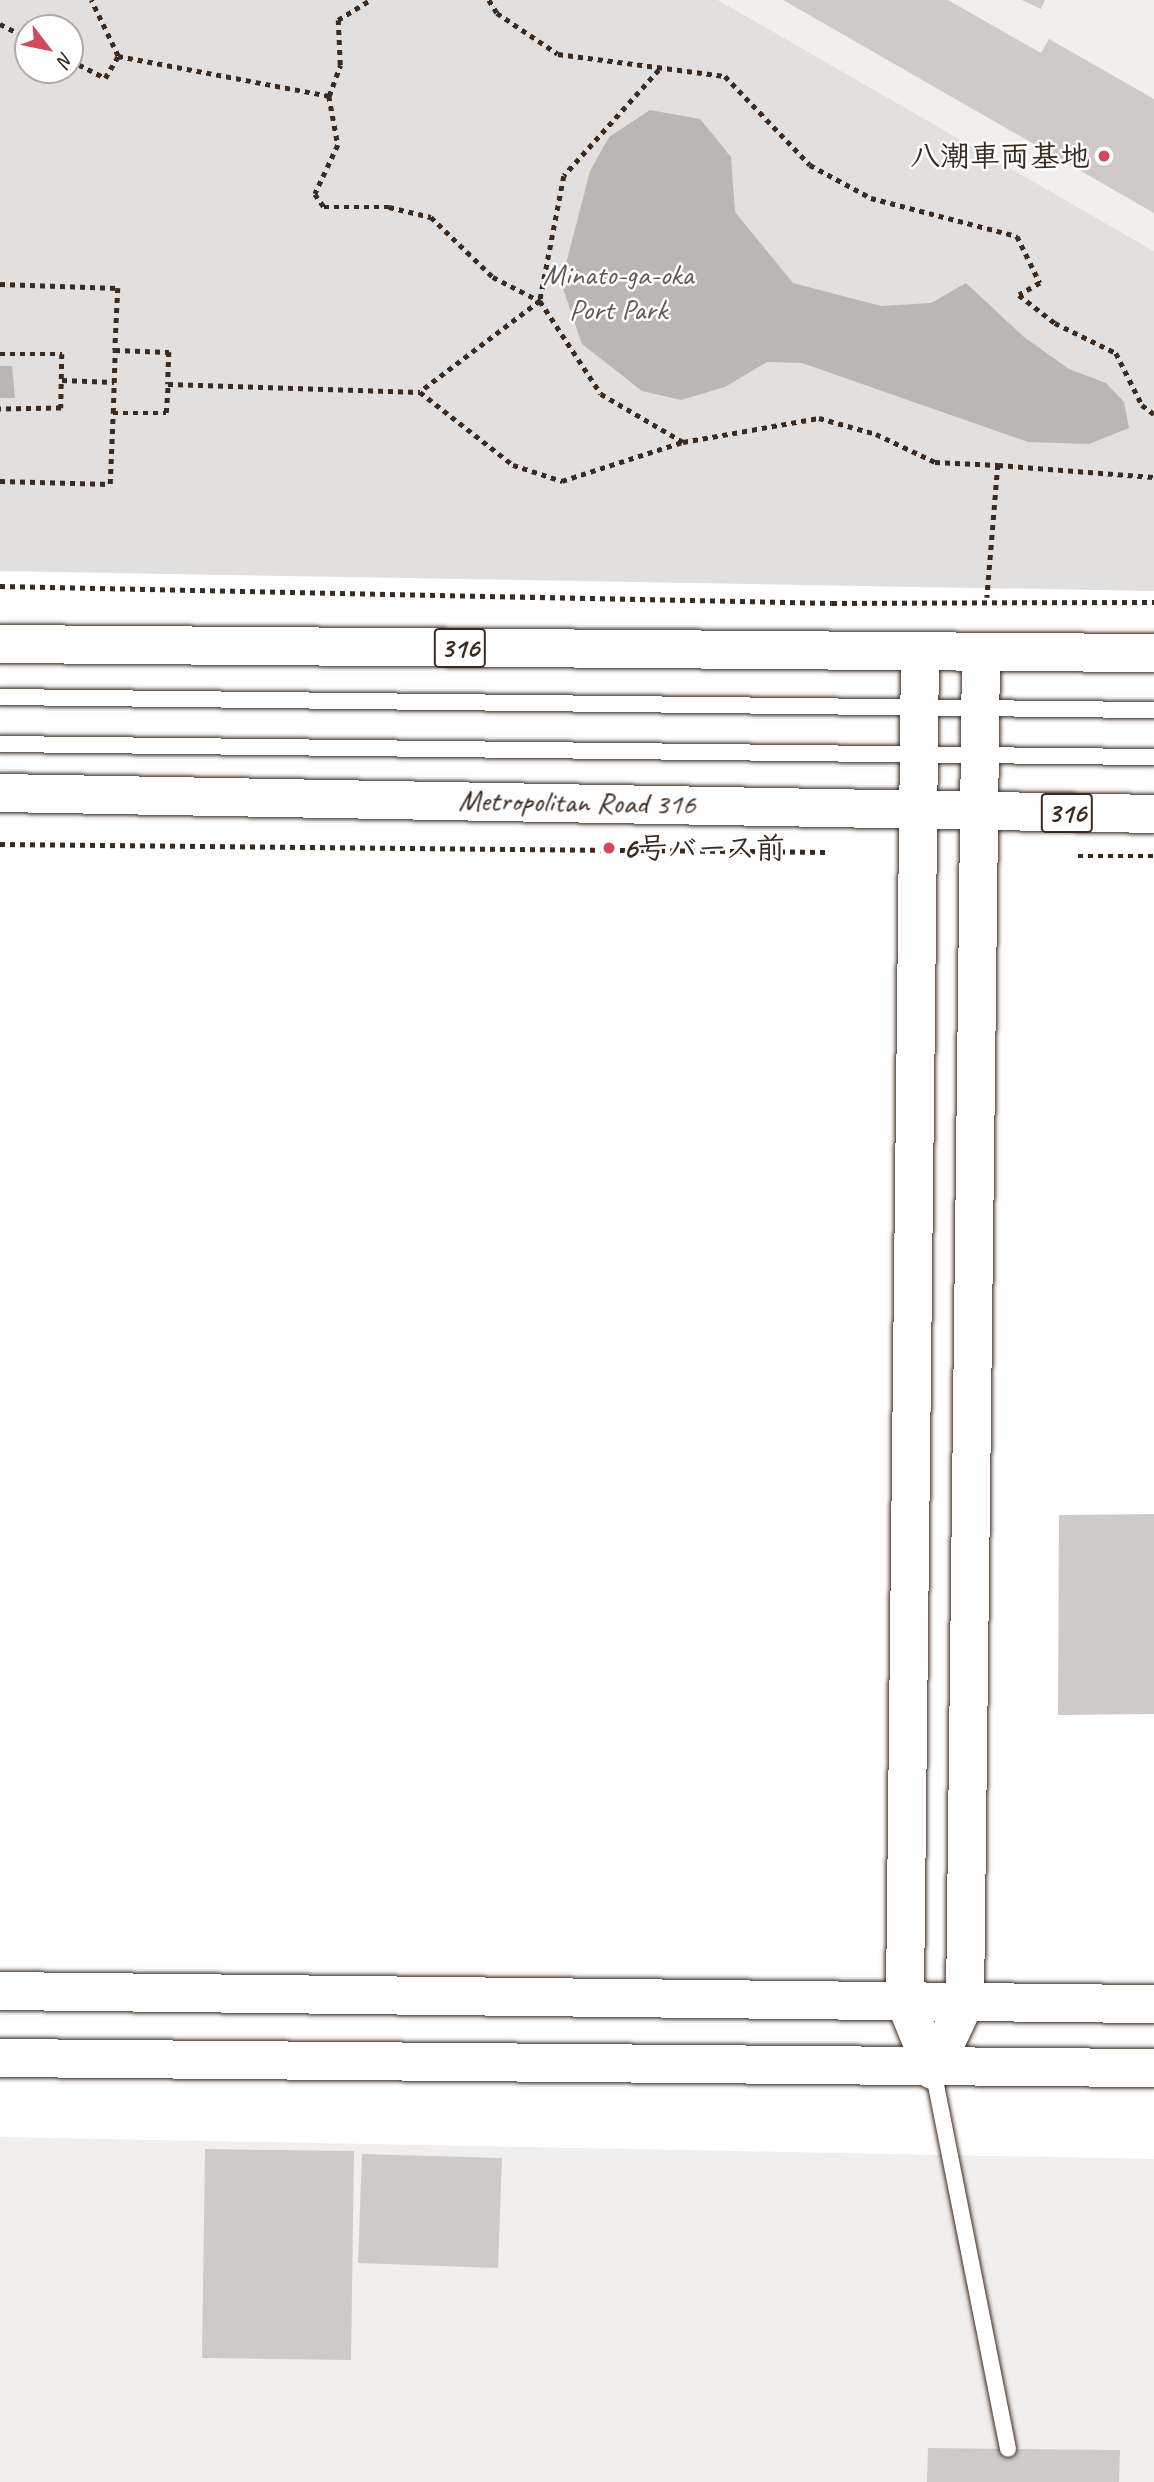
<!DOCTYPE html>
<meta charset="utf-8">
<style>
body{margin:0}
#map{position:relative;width:1154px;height:2482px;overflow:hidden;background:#fff;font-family:Caveat,"Klee One",sans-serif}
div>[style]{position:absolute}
.built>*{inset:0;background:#f1efee}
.green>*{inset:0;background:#e2e0de}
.water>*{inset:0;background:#bcb6b3}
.building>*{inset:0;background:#cfcac7}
.path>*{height:4.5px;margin-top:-2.25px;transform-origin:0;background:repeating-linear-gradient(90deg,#3b2a1e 0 5px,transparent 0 10px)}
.roads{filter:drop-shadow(0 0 2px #3b2a1e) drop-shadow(0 0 2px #3b2a1e)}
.lane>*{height:16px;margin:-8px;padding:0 8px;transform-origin:8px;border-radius:8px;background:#fff}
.secondary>*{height:38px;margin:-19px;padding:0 19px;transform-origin:19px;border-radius:19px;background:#fff}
.primary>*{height:38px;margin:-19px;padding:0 19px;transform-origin:19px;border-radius:19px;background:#fff}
.dots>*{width:19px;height:19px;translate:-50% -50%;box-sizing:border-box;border:4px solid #fff;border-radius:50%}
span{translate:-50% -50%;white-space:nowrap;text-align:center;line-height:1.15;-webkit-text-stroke:5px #fff;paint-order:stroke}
.shield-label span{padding:2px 5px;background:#fff;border:2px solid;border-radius:5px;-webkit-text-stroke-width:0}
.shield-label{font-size:28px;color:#3b2a1e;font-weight:700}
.poi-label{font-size:30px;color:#3b2a1e;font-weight:700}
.right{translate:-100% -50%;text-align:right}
.left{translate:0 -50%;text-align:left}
.park-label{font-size:30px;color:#65584e}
.street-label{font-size:30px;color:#3b2a1e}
.north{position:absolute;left:14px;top:14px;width:70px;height:70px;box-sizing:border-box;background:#fff;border:2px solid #b1aaa5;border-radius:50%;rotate:122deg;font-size:19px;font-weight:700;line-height:28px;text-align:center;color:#3b2a1e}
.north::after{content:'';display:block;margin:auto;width:24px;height:32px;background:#d1495b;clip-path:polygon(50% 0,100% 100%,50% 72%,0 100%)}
</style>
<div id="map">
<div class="built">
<div style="clip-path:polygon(718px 0,1154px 0,1154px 251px)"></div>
<div style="clip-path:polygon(0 2137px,1154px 2159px,1154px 2482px,0 2482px)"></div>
</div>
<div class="green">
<div style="clip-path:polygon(evenodd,0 0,718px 0,1154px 251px,1154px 591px,0 571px,0 0,28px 28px,70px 28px,70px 70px,28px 70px,28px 28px)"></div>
</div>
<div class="water">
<div style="clip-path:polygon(650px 110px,700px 119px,731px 157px,735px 212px,793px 283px,881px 306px,931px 303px,966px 283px,1024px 337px,1069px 369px,1106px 383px,1124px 402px,1129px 428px,1089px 444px,1028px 442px,802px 363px,767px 362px,725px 387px,681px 400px,642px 391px,582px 344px,561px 283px,590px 171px,609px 137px)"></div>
<div style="clip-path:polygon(0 366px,12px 366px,15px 398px,0 398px)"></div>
</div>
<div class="building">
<div style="clip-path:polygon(783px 0,948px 0,1041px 53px,1049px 39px,1154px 99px,1154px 213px)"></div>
<div style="clip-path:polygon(1022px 0,1045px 0,1041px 9px)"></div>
<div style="clip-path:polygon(1154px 1514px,1154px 1714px,1058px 1715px,1059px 1515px)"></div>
<div style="clip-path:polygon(205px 2149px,354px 2151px,351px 2360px,202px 2358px)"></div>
<div style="clip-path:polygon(362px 2154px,502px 2158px,498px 2268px,358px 2263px)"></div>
<div style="clip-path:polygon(928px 2448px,1120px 2450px,1119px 2482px,927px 2482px)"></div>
</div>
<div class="path">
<div style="left:489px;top:0;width:15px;rotate:58deg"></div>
<div style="left:497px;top:13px;width:73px;rotate:33.9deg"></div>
<div style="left:558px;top:54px;width:168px;rotate:7.5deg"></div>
<div style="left:725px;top:76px;width:123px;rotate:46.3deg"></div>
<div style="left:810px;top:165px;width:69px;rotate:28.4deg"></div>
<div style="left:871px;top:198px;width:151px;rotate:14.6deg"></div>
<div style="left:1017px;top:236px;width:52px;rotate:63.9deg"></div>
<div style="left:1040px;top:283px;width:24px;rotate:150deg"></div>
<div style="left:1019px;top:295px;width:46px;rotate:37.9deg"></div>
<div style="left:1055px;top:323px;width:68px;rotate:26.2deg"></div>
<div style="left:1116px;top:353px;width:58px;rotate:63.4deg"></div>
<div style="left:1142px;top:405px;width:15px;rotate:37deg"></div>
<div style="left:0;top:24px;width:31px;rotate:27deg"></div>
<div style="left:118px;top:56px;width:215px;rotate:10.7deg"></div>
<div style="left:329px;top:96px;width:50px;rotate:79.6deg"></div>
<div style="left:338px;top:145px;width:54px;rotate:115.1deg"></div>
<div style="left:315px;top:194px;width:16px;rotate:55deg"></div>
<div style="left:324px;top:207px;width:65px"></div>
<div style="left:389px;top:207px;width:43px;rotate:13.4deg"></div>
<div style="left:431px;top:217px;width:86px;rotate:44.1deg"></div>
<div style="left:493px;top:277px;width:53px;rotate:27.1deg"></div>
<div style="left:540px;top:301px;width:151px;rotate:142.8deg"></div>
<div style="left:70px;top:60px;width:39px;rotate:27deg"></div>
<div style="left:105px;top:78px;width:26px;rotate:-59deg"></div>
<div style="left:118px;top:56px;width:62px;rotate:-115.7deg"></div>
<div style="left:659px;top:70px;width:142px;rotate:131.9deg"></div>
<div style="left:564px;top:176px;width:127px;rotate:100.9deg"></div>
<div style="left:540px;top:301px;width:111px;rotate:56.7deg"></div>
<div style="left:601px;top:394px;width:95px;rotate:30.3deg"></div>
<div style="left:329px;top:96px;width:33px;rotate:-70deg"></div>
<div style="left:340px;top:65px;width:45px;rotate:-92.5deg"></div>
<div style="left:338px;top:20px;width:38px;rotate:-32deg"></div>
<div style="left:0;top:284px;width:118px;rotate:1.9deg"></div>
<div style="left:118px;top:288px;width:62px;rotate:92.8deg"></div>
<div style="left:115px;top:350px;width:54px;rotate:2.1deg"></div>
<div style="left:169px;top:352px;width:32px;rotate:92deg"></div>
<div style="left:0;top:354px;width:62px"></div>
<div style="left:62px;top:354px;width:54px;rotate:91.1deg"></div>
<div style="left:61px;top:408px;width:61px;rotate:179.1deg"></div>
<div style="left:62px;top:380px;width:52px;rotate:2.2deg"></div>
<div style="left:113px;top:413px;width:63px;rotate:-88.2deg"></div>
<div style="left:998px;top:465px;width:156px;rotate:4.4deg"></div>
<div style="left:0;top:481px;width:110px;rotate:1.6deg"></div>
<div style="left:110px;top:484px;width:71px;rotate:-87.6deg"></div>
<div style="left:113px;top:413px;width:53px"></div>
<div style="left:166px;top:413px;width:29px;rotate:-86deg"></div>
<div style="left:168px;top:384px;width:252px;rotate:1.8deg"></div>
<div style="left:420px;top:392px;width:118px;rotate:38.1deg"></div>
<div style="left:513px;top:465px;width:52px;rotate:18.1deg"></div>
<div style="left:562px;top:481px;width:127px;rotate:-17.9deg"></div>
<div style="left:683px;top:442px;width:138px;rotate:-10deg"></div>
<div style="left:819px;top:418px;width:59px;rotate:15.7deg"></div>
<div style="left:876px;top:434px;width:65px;rotate:25.4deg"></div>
<div style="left:935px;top:462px;width:63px;rotate:2.7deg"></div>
<div style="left:998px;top:465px;width:133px;rotate:94.7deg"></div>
<div style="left:0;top:586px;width:832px;rotate:1.17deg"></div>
<div style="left:832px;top:603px;width:322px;rotate:-0.2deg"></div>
<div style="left:0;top:844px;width:826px;rotate:0.55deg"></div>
<div style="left:1078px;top:856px;width:76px"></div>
</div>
<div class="roads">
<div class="lane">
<div style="left:0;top:697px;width:1154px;rotate:0.65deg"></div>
<div style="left:0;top:744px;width:1154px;rotate:0.65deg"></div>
<div style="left:933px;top:2070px;width:386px;rotate:78.8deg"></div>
</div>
<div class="secondary">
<div style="left:920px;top:652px;width:1349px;rotate:90.64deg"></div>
<div style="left:905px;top:2001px;width:74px;rotate:67.9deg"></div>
<div style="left:0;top:1991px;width:1154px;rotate:0.65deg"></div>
<div style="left:0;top:2058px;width:1154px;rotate:0.5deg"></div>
<div style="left:933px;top:2070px;width:75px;rotate:-64.8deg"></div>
<div style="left:965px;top:2002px;width:1350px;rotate:-89.32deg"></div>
</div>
<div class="primary">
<div style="left:0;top:644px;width:1154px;rotate:0.45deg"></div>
<div style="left:0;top:793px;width:1154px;rotate:1.04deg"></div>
</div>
</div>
<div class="dots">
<div style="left:1104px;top:156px;background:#d1495b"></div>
<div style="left:609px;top:848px;background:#d1495b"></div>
</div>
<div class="shield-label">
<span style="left:460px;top:648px">316</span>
<span style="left:1067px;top:813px">316</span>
</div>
<div class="poi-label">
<span class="right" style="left:1090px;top:156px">八潮車両基地</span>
<span class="left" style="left:623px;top:848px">6号バース前</span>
</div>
<div class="park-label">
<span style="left:618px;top:291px">Minato-ga-oka<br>Port Park</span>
</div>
<div class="street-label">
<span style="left:577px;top:802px;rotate:1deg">Metropolitan Road 316</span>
</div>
<div class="north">N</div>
</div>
